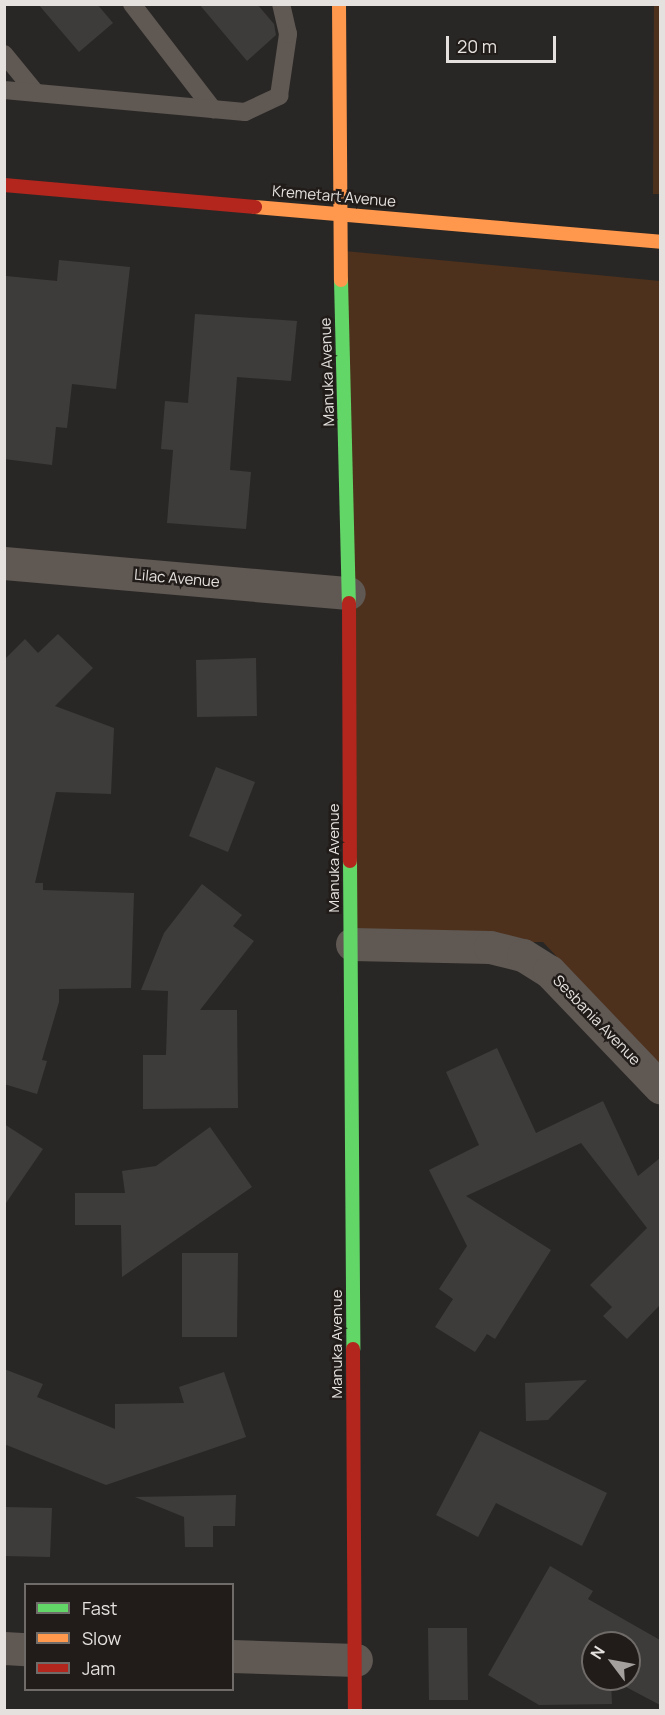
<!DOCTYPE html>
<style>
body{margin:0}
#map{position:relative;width:665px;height:1715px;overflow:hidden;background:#292725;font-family:Manrope,sans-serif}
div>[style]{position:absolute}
.green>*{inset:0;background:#4e311c}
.building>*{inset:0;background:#3e3c3b}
.lane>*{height:18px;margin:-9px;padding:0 9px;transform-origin:9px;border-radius:9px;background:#5f5853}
.street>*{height:33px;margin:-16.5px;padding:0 16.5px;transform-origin:16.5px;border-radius:16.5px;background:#5f5853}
.fast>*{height:14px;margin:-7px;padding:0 7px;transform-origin:7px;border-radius:7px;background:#63d668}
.slow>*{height:14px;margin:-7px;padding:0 7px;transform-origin:7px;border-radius:7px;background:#ff974d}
.jam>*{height:14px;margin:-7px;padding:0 7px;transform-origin:7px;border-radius:7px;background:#b3261e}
span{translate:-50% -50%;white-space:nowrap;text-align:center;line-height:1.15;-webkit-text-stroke:5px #211c19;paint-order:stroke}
.street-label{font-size:15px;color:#e4e1df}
.frame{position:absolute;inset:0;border:6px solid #e4e1df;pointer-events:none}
.legend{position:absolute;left:24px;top:1583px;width:210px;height:108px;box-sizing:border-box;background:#211c19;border:2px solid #6f6b68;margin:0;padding:8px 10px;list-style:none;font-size:18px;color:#e4e1df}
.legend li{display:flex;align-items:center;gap:12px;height:30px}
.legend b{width:30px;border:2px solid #6f6b68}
.north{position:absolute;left:581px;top:1631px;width:60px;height:60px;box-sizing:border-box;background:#211c19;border:2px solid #6f6b68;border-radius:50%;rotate:302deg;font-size:16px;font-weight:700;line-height:24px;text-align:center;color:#e4e1df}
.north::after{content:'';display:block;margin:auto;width:21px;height:27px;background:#a3a09e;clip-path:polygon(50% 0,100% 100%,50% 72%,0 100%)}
.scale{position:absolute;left:446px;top:36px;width:110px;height:27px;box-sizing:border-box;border:3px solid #e4e1df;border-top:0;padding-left:8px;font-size:18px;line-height:21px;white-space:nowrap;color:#e4e1df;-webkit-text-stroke:4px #211c19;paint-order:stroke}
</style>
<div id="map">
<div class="green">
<div style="clip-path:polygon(660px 4px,660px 194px,653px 194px,654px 5px)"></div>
<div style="clip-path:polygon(344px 251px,660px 281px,660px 1066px,543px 942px,351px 943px)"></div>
</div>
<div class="building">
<div style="clip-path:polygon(38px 4px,97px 4px,113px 23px,79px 52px)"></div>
<div style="clip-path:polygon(199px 4px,257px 4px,274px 24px,276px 35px,247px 61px)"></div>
<div style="clip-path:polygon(59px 260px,130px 267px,116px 389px,72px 384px,67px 428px,56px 427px,52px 465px,4px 459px,6px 276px,57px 281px)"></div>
<div style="clip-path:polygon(195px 314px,297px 321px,291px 381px,237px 377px,230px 470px,251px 472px,246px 529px,167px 523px,173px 450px,161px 449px,165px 401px,188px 403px)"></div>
<div style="clip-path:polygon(58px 634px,93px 668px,55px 706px,114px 728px,111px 794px,56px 792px,35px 883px,43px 883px,43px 890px,134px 893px,131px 988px,59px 989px,59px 1002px,42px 1060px,47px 1061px,37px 1094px,4px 1084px,4px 660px,25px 639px,38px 653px)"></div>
<div style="clip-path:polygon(256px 658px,257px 716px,197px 717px,196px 660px)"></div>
<div style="clip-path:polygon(216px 767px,255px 782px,228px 852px,189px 836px)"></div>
<div style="clip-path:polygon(202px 884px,242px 915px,233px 926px,254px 941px,200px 1010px,237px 1010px,238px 1108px,143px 1109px,143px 1055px,166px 1055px,168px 991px,141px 990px,164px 933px)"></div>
<div style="clip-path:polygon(497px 1048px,536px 1133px,603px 1101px,638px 1176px,660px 1158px,660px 1305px,627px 1339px,603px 1316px,612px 1307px,590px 1285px,647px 1228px,581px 1143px,466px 1196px,551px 1250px,495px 1339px,487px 1334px,475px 1352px,435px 1327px,453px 1299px,439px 1289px,467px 1246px,429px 1170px,479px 1145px,446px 1072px)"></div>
<div style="clip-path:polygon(4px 1124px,43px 1149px,4px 1206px)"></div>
<div style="clip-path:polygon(210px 1127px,252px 1187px,122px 1277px,121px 1225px,75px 1225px,75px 1193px,125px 1193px,122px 1171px,156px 1166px)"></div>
<div style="clip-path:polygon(182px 1253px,238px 1253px,237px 1337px,182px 1337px)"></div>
<div style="clip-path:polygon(4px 1369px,43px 1384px,37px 1397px,115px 1429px,115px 1404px,184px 1403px,179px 1387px,224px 1372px,246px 1437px,106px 1485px,4px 1444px)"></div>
<div style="clip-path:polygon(587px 1380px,548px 1420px,526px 1421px,525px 1383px)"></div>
<div style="clip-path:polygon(480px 1431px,607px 1493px,582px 1546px,496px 1503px,478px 1537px,436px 1515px)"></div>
<div style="clip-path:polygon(236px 1495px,235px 1526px,213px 1526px,213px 1547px,185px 1547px,184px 1517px,135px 1497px)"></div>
<div style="clip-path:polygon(4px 1507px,52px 1508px,50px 1557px,4px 1556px)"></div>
<div style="clip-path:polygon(evenodd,550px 1566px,593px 1591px,588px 1599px,660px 1640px,660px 1705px,611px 1679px,612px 1704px,539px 1705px,488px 1675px,550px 1566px,593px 1643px,629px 1643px,629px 1679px,593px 1679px,593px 1643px)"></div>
<div style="clip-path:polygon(428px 1628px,467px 1628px,468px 1700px,429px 1700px)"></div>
</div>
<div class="lane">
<div style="left:132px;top:4px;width:133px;rotate:52.4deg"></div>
<div style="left:4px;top:54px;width:50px;rotate:50.6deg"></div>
<div style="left:4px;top:90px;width:242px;rotate:5.2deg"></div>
<div style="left:245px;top:112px;width:38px;rotate:-25deg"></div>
<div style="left:279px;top:96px;width:63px;rotate:-81.7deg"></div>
<div style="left:288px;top:34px;width:31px;rotate:-103deg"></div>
</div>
<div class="street">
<div style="left:4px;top:563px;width:346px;rotate:5deg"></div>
<div style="left:352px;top:944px;width:138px;rotate:1.2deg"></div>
<div style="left:490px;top:947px;width:34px;rotate:14deg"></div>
<div style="left:523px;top:955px;width:31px;rotate:32deg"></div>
<div style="left:549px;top:971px;width:161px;rotate:46.3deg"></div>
<div style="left:4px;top:1648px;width:22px;rotate:3deg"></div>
<div style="left:232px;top:1656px;width:124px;rotate:1.8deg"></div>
</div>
<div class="fast">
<div style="left:341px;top:280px;width:323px;rotate:88.6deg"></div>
<div style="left:350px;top:861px;width:488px;rotate:89.6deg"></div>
</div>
<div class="slow">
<div style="left:339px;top:4px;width:276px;rotate:89.6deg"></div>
<div style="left:255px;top:207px;width:407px;rotate:4.9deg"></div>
</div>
<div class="jam">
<div style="left:4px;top:185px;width:252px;rotate:5deg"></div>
<div style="left:349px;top:603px;width:258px;rotate:89.8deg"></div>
<div style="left:353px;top:1349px;width:361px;rotate:89.7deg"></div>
</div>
<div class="street-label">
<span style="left:334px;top:196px;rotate:5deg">Kremetart Avenue</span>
<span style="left:327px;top:372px;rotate:-92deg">Manuka Avenue</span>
<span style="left:177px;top:578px;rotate:5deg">Lilac Avenue</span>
<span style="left:334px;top:858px;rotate:-90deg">Manuka Avenue</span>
<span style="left:597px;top:1020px;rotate:46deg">Sesbania Avenue</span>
<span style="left:337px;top:1344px;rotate:-90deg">Manuka Avenue</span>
</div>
<div class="frame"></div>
<ul class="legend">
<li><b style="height:8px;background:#63d668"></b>Fast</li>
<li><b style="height:8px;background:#ff974d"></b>Slow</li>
<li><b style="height:8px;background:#b3261e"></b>Jam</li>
</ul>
<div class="north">N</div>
<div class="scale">20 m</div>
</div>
